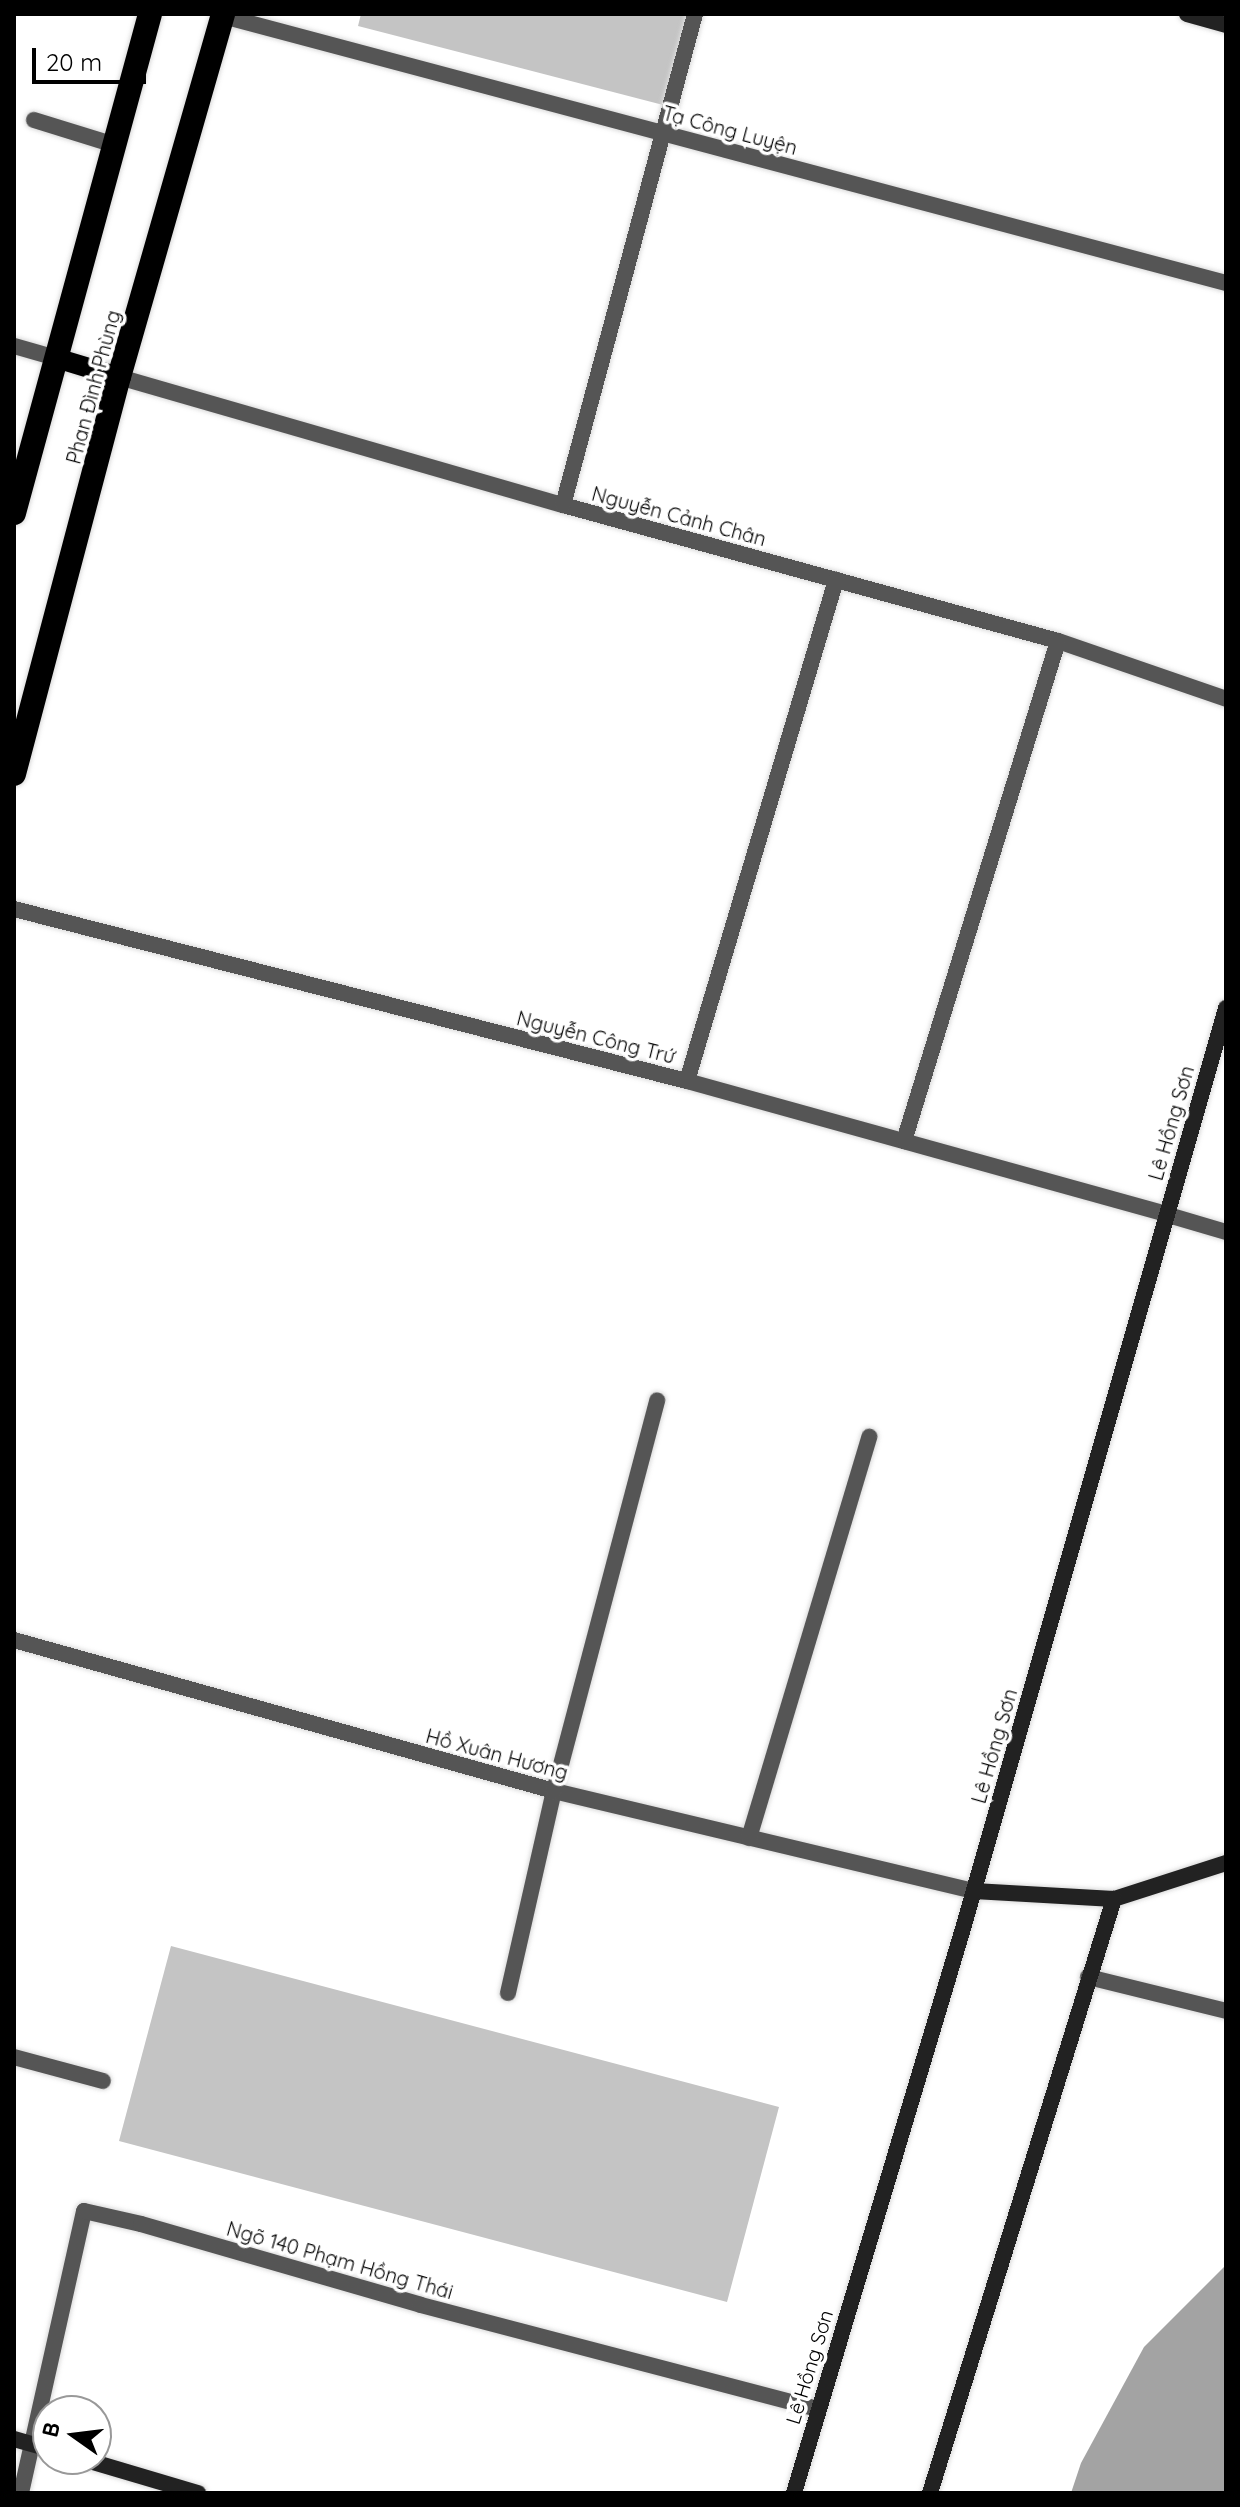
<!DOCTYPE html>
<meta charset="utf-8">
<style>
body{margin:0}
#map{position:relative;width:1240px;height:2507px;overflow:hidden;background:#fff;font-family:Quicksand,sans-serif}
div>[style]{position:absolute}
.water>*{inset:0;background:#a3a3a3}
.building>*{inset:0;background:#c4c4c4}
.roads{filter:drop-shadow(0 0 2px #dbdbdb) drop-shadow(0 0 2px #dbdbdb)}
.lane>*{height:16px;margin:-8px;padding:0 8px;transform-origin:8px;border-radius:8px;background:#555}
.street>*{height:16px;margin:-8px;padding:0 8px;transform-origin:8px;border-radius:8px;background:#555}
.secondary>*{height:16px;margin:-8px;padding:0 8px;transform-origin:8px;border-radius:8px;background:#222}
.primary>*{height:20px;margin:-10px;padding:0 10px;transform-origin:10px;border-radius:10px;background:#000}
.highway>*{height:24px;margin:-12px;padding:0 12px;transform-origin:12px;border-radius:12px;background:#000}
span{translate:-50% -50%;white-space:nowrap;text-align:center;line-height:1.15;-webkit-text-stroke:7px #fff;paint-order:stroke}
.street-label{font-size:20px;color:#000}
.frame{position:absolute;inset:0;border:16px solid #000;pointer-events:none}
.north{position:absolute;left:32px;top:2395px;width:80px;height:80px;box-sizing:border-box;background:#fff;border:2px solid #999;border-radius:50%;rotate:284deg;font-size:22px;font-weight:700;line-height:32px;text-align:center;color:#000}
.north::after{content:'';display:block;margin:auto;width:28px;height:36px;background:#000;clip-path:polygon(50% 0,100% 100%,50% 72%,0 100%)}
.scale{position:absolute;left:32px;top:48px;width:114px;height:36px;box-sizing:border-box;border:4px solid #000;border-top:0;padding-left:10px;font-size:24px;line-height:28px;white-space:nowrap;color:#000;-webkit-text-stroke:6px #fff;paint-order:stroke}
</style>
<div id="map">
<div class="water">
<div style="clip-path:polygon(1226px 2265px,1226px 2493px,1071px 2493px,1081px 2463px,1144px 2347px)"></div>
</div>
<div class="building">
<div style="clip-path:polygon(361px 14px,691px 14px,667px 106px,358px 26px)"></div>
<div style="clip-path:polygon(171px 1946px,779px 2107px,727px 2302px,119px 2141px)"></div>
</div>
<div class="roads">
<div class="lane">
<div style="left:34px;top:120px;width:85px;rotate:17.2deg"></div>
<div style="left:1165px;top:1214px;width:64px;rotate:16.4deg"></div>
<div style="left:508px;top:1993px;width:207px;rotate:-77.2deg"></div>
</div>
<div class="street">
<div style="left:223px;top:16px;width:1038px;rotate:14.91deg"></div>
<div style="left:14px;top:346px;width:44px;rotate:15.9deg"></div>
<div style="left:119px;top:377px;width:462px;rotate:16.1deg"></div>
<div style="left:563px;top:505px;width:513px;rotate:15.36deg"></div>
<div style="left:1058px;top:641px;width:178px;rotate:19deg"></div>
<div style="left:563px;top:505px;width:508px;rotate:-74.95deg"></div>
<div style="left:14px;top:909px;width:695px;rotate:14.34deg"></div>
<div style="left:687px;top:1081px;width:496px;rotate:15.5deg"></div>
<div style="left:687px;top:1081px;width:523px;rotate:-73.44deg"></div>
<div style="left:904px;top:1141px;width:523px;rotate:-72.88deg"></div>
<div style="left:14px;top:1640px;width:561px;rotate:15.62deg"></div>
<div style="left:554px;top:1791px;width:432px;rotate:13.4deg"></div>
<div style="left:554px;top:1791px;width:404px;rotate:-75.2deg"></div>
<div style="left:749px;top:1838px;width:419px;rotate:-73.3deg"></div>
<div style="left:1088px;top:1977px;width:142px;rotate:13.8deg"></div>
<div style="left:14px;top:2057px;width:92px;rotate:15.1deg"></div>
<div style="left:21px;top:2493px;width:289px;rotate:-77.4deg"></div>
<div style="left:84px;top:2211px;width:58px;rotate:12.8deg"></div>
<div style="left:141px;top:2224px;width:291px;rotate:16.1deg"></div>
<div style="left:421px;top:2305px;width:409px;rotate:14.7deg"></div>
</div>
<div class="secondary">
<div style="left:1187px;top:14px;width:41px;rotate:15.8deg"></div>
<div style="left:974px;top:1891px;width:140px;rotate:3.3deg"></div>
<div style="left:1114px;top:1899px;width:118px;rotate:-17.8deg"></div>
<div style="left:14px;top:2439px;width:35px;rotate:16deg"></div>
<div style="left:83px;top:2459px;width:120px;rotate:16.5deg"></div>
<div style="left:794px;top:2493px;width:586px;rotate:-73.33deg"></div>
<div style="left:962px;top:1932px;width:961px;rotate:-74.05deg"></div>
<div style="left:930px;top:2493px;width:622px;rotate:-72.79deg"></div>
</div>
<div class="primary">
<div style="left:56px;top:358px;width:66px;rotate:16.8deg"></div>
</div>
<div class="highway">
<div style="left:14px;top:513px;width:517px;rotate:-74.75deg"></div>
<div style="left:14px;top:774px;width:411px;rotate:-75.2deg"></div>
<div style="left:119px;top:377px;width:378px;rotate:-74deg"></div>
</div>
</div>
<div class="street-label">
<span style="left:730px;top:130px;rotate:15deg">Tạ Công Luyện</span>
<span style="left:93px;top:387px;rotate:-75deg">Phan Đình Phùng</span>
<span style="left:679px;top:516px;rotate:15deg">Nguyễn Cảnh Chân</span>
<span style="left:596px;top:1037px;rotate:14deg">Nguyễn Công Trứ</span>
<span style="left:1171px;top:1123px;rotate:-74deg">Lê Hồng Sơn</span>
<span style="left:994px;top:1746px;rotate:-74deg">Lê Hồng Sơn</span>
<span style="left:497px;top:1754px;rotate:15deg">Hồ Xuân Hương</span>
<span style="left:340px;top:2260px;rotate:16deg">Ngõ 140 Phạm Hồng Thái</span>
<span style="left:809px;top:2367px;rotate:-73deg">Lê Hồng Sơn</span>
</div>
<div class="frame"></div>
<div class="north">B</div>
<div class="scale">20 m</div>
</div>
